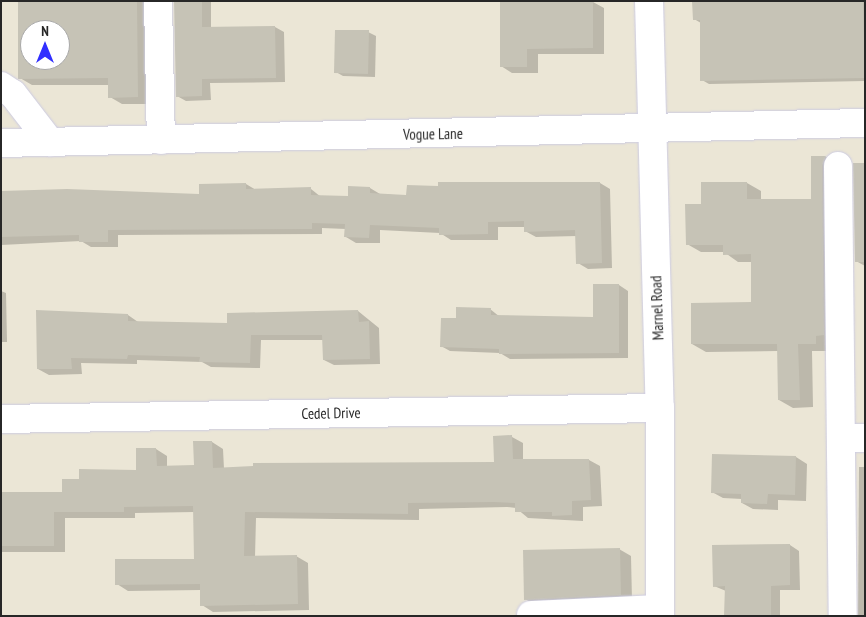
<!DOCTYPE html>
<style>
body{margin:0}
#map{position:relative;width:866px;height:617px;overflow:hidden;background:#ebe6d6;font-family:"PT Sans Narrow",sans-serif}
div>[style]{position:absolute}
.shadow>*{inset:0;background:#0003}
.building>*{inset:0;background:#c6c3b6}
.roads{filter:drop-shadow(0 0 1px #cccbe2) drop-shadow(0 0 1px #cccbe2)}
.minor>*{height:28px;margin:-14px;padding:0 14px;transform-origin:14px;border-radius:14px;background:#fff}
span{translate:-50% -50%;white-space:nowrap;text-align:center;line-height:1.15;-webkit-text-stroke:4px #fff;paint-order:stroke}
.street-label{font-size:15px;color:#272727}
.frame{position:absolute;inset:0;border:2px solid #272727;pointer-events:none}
.north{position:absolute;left:20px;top:20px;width:50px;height:50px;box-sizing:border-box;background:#fff;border:1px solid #a9a9a9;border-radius:50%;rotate:0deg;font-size:14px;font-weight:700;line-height:20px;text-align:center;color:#272727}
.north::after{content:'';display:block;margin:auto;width:18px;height:22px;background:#312fff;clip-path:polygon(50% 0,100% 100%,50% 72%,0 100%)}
</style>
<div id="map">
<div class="shadow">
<div style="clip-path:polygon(evenodd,19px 1px,150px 1px,150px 104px,122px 104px,110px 97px,109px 85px,32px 85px,20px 78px,19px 1px,30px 30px,60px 30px,60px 60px,30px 60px,30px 30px)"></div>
<div style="clip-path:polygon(176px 1px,211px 1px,211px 28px,275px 27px,284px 32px,285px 82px,210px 83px,211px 100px,186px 101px,177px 96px)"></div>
<div style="clip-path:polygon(694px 1px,865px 1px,865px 81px,709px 84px,702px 80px,701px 23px,694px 19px)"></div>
<div style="clip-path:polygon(501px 2px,593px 2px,604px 8px,604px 54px,538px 54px,538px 73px,512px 73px,501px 66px)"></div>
<div style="clip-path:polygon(368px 32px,376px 36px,375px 77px,343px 76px,336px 72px)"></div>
<div style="clip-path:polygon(812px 157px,826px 157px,840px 165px,830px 351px,812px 351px,813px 407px,793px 408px,779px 400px,778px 351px,706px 352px,692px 344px,753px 303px,752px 262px,738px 262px,724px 252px,701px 252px,687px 244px,702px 205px,747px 183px,761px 191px,761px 200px,812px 200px)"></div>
<div style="clip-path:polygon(865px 164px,865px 266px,856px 261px)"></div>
<div style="clip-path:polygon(600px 183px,610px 189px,612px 268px,588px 269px,578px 263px,577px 236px,536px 237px,525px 231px,525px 227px,498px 227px,498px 240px,451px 240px,440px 233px,380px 230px,380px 243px,356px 243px,346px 237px,346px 229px,322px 228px,322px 234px,118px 235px,118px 247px,91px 247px,81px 241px,1px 245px,1px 192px,200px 195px,246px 184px,256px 190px,311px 189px,321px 197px,349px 197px,349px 188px,370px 188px,380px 194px,407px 196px,439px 187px)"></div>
<div style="clip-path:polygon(619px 285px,628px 291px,628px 358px,510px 359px,500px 353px,450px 351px,441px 346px,457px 320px,490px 309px,500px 317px,594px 318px)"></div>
<div style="clip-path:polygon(1px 291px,6px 293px,7px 342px,1px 342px)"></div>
<div style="clip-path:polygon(358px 311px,379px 328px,380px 364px,334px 365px,324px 360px,324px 340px,261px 340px,260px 368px,211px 367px,202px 362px,137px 360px,137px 364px,81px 363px,82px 374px,49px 375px,38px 369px,128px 315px,138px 322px,229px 324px,229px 314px)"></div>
<div style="clip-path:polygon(512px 437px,523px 443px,523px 460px,589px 460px,600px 466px,602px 506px,583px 507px,583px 521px,528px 518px,516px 508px,507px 507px,419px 509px,419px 520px,256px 518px,255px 557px,296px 556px,308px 563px,309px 610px,213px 612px,202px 605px,201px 590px,128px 591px,117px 584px,195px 560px,195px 512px,135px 513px,135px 518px,65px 518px,65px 552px,1px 552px,1px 493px,64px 493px,81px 480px,137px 471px,156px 449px,167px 456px,167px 467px,195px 467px,212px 442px,223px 449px,224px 469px,495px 464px)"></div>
<div style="clip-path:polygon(796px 457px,807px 464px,806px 501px,778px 500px,778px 510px,753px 509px,742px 503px,742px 499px,723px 498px,712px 492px)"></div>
<div style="clip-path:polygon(859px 467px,865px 467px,865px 616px,858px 616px)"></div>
<div style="clip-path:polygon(790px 545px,799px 551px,800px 590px,780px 590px,780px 616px,727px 616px,726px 591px,714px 586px)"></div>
<div style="clip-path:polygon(619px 549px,631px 556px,632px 601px,536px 605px,525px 599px)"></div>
</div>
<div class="building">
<div style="clip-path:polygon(evenodd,18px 1px,137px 1px,138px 97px,108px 98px,108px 78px,18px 79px,18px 1px,30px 30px,60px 30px,60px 60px,30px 60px,30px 30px)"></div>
<div style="clip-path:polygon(174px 1px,202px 1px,202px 27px,275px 26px,276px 78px,202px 79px,202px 96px,176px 97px)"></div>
<div style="clip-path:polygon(500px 1px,593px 1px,593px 48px,527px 49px,527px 67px,500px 67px)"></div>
<div style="clip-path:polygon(692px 1px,863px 1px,865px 78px,700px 81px,700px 20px,693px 20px)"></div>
<div style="clip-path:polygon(335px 30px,369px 30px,368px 74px,334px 73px)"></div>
<div style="clip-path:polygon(811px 156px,826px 156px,822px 166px,824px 335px,816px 336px,816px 344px,798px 344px,800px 400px,778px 400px,777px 344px,691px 344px,691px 303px,751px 302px,751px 254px,723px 255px,723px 245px,686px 245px,685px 204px,701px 204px,701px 182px,747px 182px,747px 199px,811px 199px)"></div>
<div style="clip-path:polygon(853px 163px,865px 163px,865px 262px,855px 262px)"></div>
<div style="clip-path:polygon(438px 182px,600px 182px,602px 263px,576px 264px,575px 230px,524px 232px,524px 221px,488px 222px,488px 234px,439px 235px,439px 228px,370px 225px,369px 238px,344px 237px,345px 224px,312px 223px,312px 229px,108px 230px,108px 242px,79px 242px,79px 235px,1px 237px,1px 191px,67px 189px,199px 194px,199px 184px,246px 183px,246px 189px,311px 187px,311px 195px,348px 196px,348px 186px,370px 187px,370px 193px,406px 195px,407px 185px,438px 186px)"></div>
<div style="clip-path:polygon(593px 284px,619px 284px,619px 353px,499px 354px,499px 349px,440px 347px,441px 318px,456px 318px,456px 307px,491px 308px,491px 315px,593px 317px)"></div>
<div style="clip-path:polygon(36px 310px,128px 314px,128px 321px,227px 323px,227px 313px,358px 310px,359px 322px,369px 321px,370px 359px,323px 360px,322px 335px,251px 335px,250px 363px,199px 362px,200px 357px,128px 355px,127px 359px,71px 358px,72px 369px,37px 369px)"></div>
<div style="clip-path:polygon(512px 435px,513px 459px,589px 459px,591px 500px,572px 501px,572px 515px,552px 516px,552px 512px,515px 512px,515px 503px,494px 502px,408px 503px,408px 514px,245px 512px,244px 556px,297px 555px,298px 604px,200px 606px,200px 584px,115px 585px,115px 559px,194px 559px,193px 506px,124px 507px,124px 512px,54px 512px,54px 546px,1px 546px,1px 492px,62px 492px,62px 479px,79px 479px,79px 469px,136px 470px,136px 448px,156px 448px,157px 466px,194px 465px,193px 441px,212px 441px,213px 468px,253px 466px,253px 463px,494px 462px,493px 436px)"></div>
<div style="clip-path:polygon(712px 454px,796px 456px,795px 495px,768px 494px,767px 504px,741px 503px,741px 494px,711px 493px)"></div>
<div style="clip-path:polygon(790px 544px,790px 585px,771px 586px,771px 616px,724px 616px,725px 586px,713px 587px,712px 545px)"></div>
<div style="clip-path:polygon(620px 548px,621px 595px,524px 600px,523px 550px)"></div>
</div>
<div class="roads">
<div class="minor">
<div style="left:158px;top:1px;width:139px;rotate:88.8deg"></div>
<div style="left:649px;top:1px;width:407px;rotate:88.5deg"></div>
<div style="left:660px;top:408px;width:208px;rotate:90deg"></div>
<div style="left:1px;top:86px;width:14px;rotate:34deg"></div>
<div style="left:13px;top:94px;width:61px;rotate:52.4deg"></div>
<div style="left:1px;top:143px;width:864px;rotate:-1.33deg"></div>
<div style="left:838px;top:166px;width:450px;rotate:89.4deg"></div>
<div style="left:1px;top:419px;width:659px;rotate:-0.96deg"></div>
<div style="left:842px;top:438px;width:23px"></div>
<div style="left:531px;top:615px;width:129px;rotate:-2.7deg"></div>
</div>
</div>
<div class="street-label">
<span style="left:433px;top:134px;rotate:-1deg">Vogue Lane</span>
<span style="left:657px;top:308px;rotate:-92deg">Marnel Road</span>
<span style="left:331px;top:413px;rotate:-1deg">Cedel Drive</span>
</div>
<div class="frame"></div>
<div class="north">N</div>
</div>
